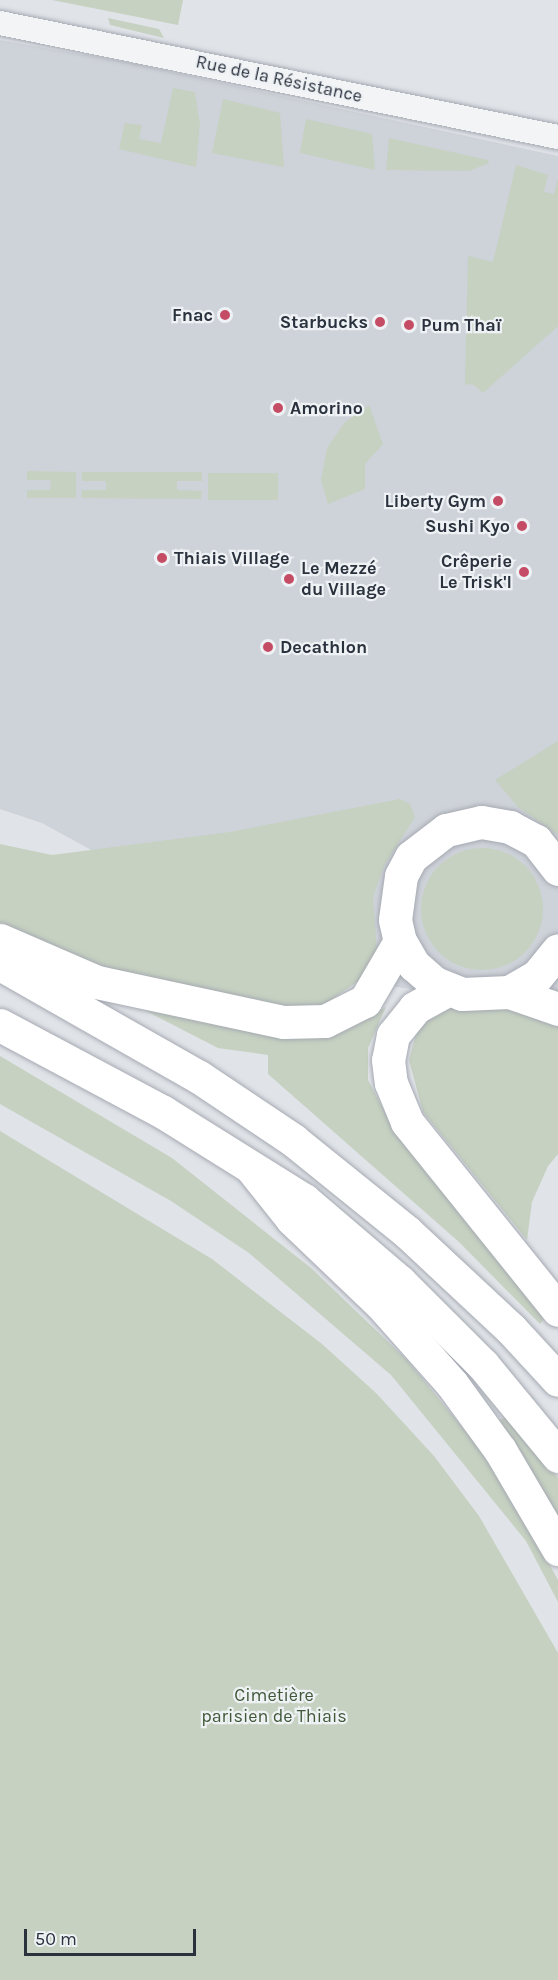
<!DOCTYPE html>
<meta charset="utf-8">
<style>
body{margin:0}
#map{position:relative;width:558px;height:1980px;overflow:hidden;background:#e0e3e8;font-family:Karla,sans-serif}
div>[style]{position:absolute}
.built>*{inset:0;background:#ced2d9}
.green>*{inset:0;background:#c6d1c1}
.round{border-radius:50%}
.roads{filter:drop-shadow(0 0 2px #a6aab2) drop-shadow(0 0 2px #a6aab2)}
.minor>*{height:24px;margin:-12px;padding:0 12px;transform-origin:12px;border-radius:12px;background:#f2f4f6}
.secondary>*{height:33px;margin:-16.5px;padding:0 16.5px;transform-origin:16.5px;border-radius:16.5px;background:#fff}
.trunk>*{height:33px;margin:-16.5px;padding:0 16.5px;transform-origin:16.5px;border-radius:16.5px;background:#fff}
.motorway>*{height:33px;margin:-16.5px;padding:0 16.5px;transform-origin:16.5px;border-radius:16.5px;background:#fff}
.dots>*{width:16px;height:16px;translate:-50% -50%;box-sizing:border-box;border:3px solid #eff2f5;border-radius:50%}
span{translate:-50% -50%;white-space:nowrap;text-align:center;line-height:1.15;-webkit-text-stroke:4.5px #eff2f5;paint-order:stroke}
.street-label{font-size:18px;color:#2a323e}
.poi-label{font-size:18px;color:#2a323e;font-weight:700}
.right{translate:-100% -50%;text-align:right}
.left{translate:0 -50%;text-align:left}
.park-label{font-size:18px;color:#405838}
.scale{position:absolute;left:24px;top:1929px;width:172px;height:27px;box-sizing:border-box;border:3px solid #2a323e;border-top:0;padding-left:8px;font-size:18px;line-height:21px;white-space:nowrap;color:#2a323e;-webkit-text-stroke:4px #eff2f5;paint-order:stroke}
</style>
<div id="map">
<div class="built">
<div style="clip-path:polygon(0 40px,125px 62px,558px 156px,558px 1009px,390px 986px,279px 953px,42px 823px,0 809px)"></div>
</div>
<div class="green">
<div style="clip-path:polygon(52px 0,183px 0,178px 25px)"></div>
<div style="clip-path:polygon(108px 18px,159px 29px,164px 38px,110px 25px)"></div>
<div style="clip-path:polygon(173px 88px,195px 92px,200px 125px,196px 167px,119px 149px,125px 123px,142px 125px,139px 139px,161px 143px)"></div>
<div style="clip-path:polygon(223px 99px,280px 113px,284px 167px,212px 153px)"></div>
<div style="clip-path:polygon(306px 119px,372px 134px,375px 170px,300px 153px)"></div>
<div style="clip-path:polygon(389px 138px,488px 160px,489px 163px,469px 171px,386px 170px)"></div>
<div style="clip-path:polygon(516px 165px,548px 175px,544px 192px,554px 194px,558px 178px,558px 326px,483px 393px,474px 385px,465px 384px,468px 256px,493px 262px)"></div>
<div style="clip-path:polygon(369px 405px,383px 444px,365px 464px,365px 489px,328px 504px,321px 480px,327px 448px,344px 423px)"></div>
<div style="clip-path:polygon(27px 471px,76px 472px,76px 498px,27px 498px,27px 490px,50px 490px,51px 480px,27px 480px)"></div>
<div style="clip-path:polygon(82px 472px,202px 472px,202px 481px,177px 481px,177px 490px,202px 491px,201px 499px,81px 498px,82px 490px,106px 490px,106px 481px,82px 481px)"></div>
<div style="clip-path:polygon(208px 473px,278px 473px,278px 500px,208px 500px)"></div>
<div style="clip-path:polygon(558px 741px,558px 835px,518px 807px,495px 780px)"></div>
<div style="clip-path:polygon(400px 799px,410px 804px,415px 817px,384px 866px,373px 897px,377px 952px,363px 978px,322px 1006px,280px 1007px,85px 965px,0 923px,0 844px,52px 855px,230px 832px)"></div>
<div class="round" style="left:421px;top:848px;width:122px;height:122px"></div>
<div style="clip-path:polygon(438px 1003px,509px 1003px,558px 1022px,558px 1154px,548px 1166px,532px 1202px,527px 1240px,423px 1112px,409px 1060px,420px 1019px)"></div>
<div style="clip-path:polygon(386px 1007px,368px 1048px,368px 1080px,396px 1133px,547px 1315px,540px 1324px,459px 1242px,268px 1074px,268px 1055px,218px 1048px,144px 1010px,289px 1038px,330px 1037px)"></div>
<div style="clip-path:polygon(0 1056px,172px 1158px,311px 1268px,407px 1360px,494px 1466px,558px 1580px,558px 1602px,526px 1541px,391px 1375px,249px 1253px,171px 1201px,0 1104px)"></div>
<div style="clip-path:polygon(0 1131px,212px 1259px,322px 1344px,376px 1393px,434px 1456px,479px 1516px,558px 1653px,558px 1980px,0 1980px)"></div>
<div style="clip-path:polygon(506px 1416px,558px 1478px,558px 1523px,492px 1426px)"></div>
</div>
<div class="roads">
<div class="minor">
<div style="left:0;top:23px;width:570px;rotate:11.55deg"></div>
</div>
<div class="secondary">
<div style="left:558px;top:869px;width:36px;rotate:-128deg"></div>
<div style="left:536px;top:841px;width:30px;rotate:-152deg"></div>
<div style="left:510px;top:827px;width:29px;rotate:-170deg"></div>
<div style="left:481px;top:822px;width:36px;rotate:167deg"></div>
<div style="left:446px;top:830px;width:44px;rotate:142.4deg"></div>
<div style="left:411px;top:857px;width:21px;rotate:118deg"></div>
<div style="left:401px;top:876px;width:44px;rotate:97.8deg"></div>
<div style="left:395px;top:920px;width:22px;rotate:77deg"></div>
<div style="left:400px;top:941px;width:28px;rotate:60deg"></div>
<div style="left:414px;top:965px;width:28px;rotate:41deg"></div>
<div style="left:435px;top:983px;width:29px;rotate:22deg"></div>
<div style="left:462px;top:994px;width:47px;rotate:-2.4deg"></div>
<div style="left:509px;top:992px;width:32px;rotate:-30deg"></div>
<div style="left:537px;top:976px;width:33px;rotate:-51deg"></div>
<div style="left:509px;top:992px;width:52px;rotate:19.1deg"></div>
</div>
<div class="trunk">
<div style="left:253px;top:1170px;width:63px;rotate:51.5deg"></div>
<div style="left:292px;top:1219px;width:123px;rotate:43.7deg"></div>
<div style="left:381px;top:1304px;width:107px;rotate:48.4deg"></div>
<div style="left:452px;top:1384px;width:82px;rotate:54deg"></div>
<div style="left:500px;top:1450px;width:115px;rotate:59.6deg"></div>
</div>
<div class="motorway">
<div style="left:0;top:940px;width:106px;rotate:23.4deg"></div>
<div style="left:97px;top:982px;width:191px;rotate:12.1deg"></div>
<div style="left:284px;top:1022px;width:41px;rotate:-1.4deg"></div>
<div style="left:325px;top:1021px;width:45px;rotate:-26.6deg"></div>
<div style="left:365px;top:1001px;width:69px;rotate:-59.7deg"></div>
<div style="left:0;top:964px;width:229px;rotate:29.6deg"></div>
<div style="left:199px;top:1077px;width:113px;rotate:33.8deg"></div>
<div style="left:293px;top:1140px;width:146px;rotate:38.9deg"></div>
<div style="left:407px;top:1232px;width:142px;rotate:43deg"></div>
<div style="left:511px;top:1329px;width:69px;rotate:47.3deg"></div>
<div style="left:447px;top:990px;width:37px;rotate:151deg"></div>
<div style="left:415px;top:1008px;width:35px;rotate:129deg"></div>
<div style="left:393px;top:1035px;width:25px;rotate:101deg"></div>
<div style="left:388px;top:1060px;width:23px;rotate:83deg"></div>
<div style="left:391px;top:1083px;width:42px;rotate:67.7deg"></div>
<div style="left:407px;top:1122px;width:241px;rotate:51.2deg"></div>
<div style="left:0;top:1025px;width:185px;rotate:28.1deg"></div>
<div style="left:163px;top:1112px;width:166px;rotate:32deg"></div>
<div style="left:304px;top:1200px;width:126px;rotate:40.5deg"></div>
<div style="left:400px;top:1282px;width:117px;rotate:45deg"></div>
<div style="left:483px;top:1365px;width:118px;rotate:50.5deg"></div>
</div>
</div>
<div class="dots">
<div style="left:225px;top:315px;background:#c44d65"></div>
<div style="left:380px;top:322px;background:#c44d65"></div>
<div style="left:409px;top:325px;background:#c44d65"></div>
<div style="left:278px;top:408px;background:#c44d65"></div>
<div style="left:498px;top:501px;background:#c44d65"></div>
<div style="left:522px;top:526px;background:#c44d65"></div>
<div style="left:162px;top:558px;background:#c44d65"></div>
<div style="left:524px;top:572px;background:#c44d65"></div>
<div style="left:289px;top:579px;background:#c44d65"></div>
<div style="left:268px;top:647px;background:#c44d65"></div>
</div>
<div class="street-label">
<span style="left:279px;top:79px;rotate:12deg">Rue de la Résistance</span>
</div>
<div class="poi-label">
<span class="right" style="left:213px;top:315px">Fnac</span>
<span class="right" style="left:368px;top:322px">Starbucks</span>
<span class="left" style="left:421px;top:325px">Pum Thaï</span>
<span class="left" style="left:290px;top:408px">Amorino</span>
<span class="right" style="left:486px;top:501px">Liberty Gym</span>
<span class="right" style="left:510px;top:526px">Sushi Kyo</span>
<span class="left" style="left:174px;top:558px">Thiais Village</span>
<span class="right" style="left:512px;top:572px">Crêperie<br>Le Trisk'l</span>
<span class="left" style="left:301px;top:579px">Le Mezzé<br>du Village</span>
<span class="left" style="left:280px;top:647px">Decathlon</span>
</div>
<div class="park-label">
<span style="left:274px;top:1706px">Cimetière<br>parisien de Thiais</span>
</div>
<div class="scale">50 m</div>
</div>
